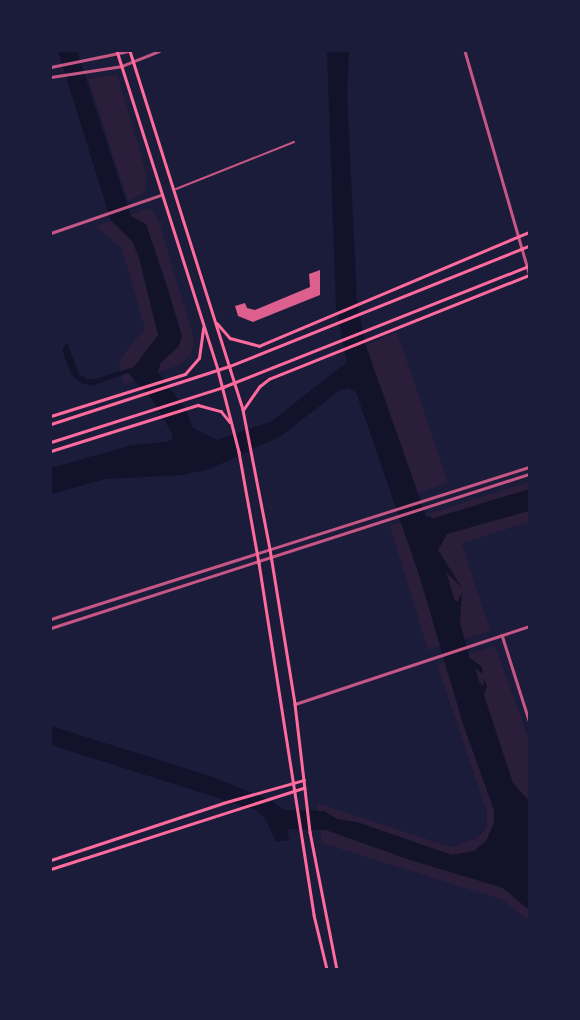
<!DOCTYPE html>
<style>
body{margin:0}
#map{position:relative;width:580px;height:1020px;overflow:hidden;background:#1b1b3a;font-family:Cabin,sans-serif}
div>[style]{position:absolute}
.green>*{inset:0;background:#2a1e3b}
.water>*{inset:0;background:#12122b}
.building>*{inset:0;background:#dd5f8e}
.minor>*{height:2px;margin:-1px;padding:0 1px;transform-origin:1px;border-radius:1px;background:#c65784}
.tertiary>*{height:2.5px;margin:-1.25px;padding:0 1.25px;transform-origin:1.25px;border-radius:1.25px;background:#c65784}
.secondary>*{height:2.5px;margin:-1.25px;padding:0 1.25px;transform-origin:1.25px;border-radius:1.25px;background:#ff6b9d}
.primary>*{height:2.5px;margin:-1.25px;padding:0 1.25px;transform-origin:1.25px;border-radius:1.25px;background:#ff6b9d}
span{translate:-50% -50%;white-space:nowrap;text-align:center;line-height:1.15;-webkit-text-stroke:6px #1b1b3a;paint-order:stroke}
.frame{position:absolute;inset:0;border:52px solid #1b1b3a;pointer-events:none}
</style>
<div id="map">
<div class="green">
<div style="clip-path:polygon(117px 74px,147px 176px,144px 193px,128px 201px,88px 79px)"></div>
<div style="clip-path:polygon(150px 208px,158px 219px,194px 339px,191px 355px,179px 365px,124px 384px,119px 367px,121px 358px,145px 328px,122px 249px,96px 226px)"></div>
<div style="clip-path:polygon(397px 332px,448px 483px,418px 493px,366px 345px)"></div>
<div style="clip-path:polygon(529px 482px,529px 522px,462px 543px,490px 631px,428px 650px,390px 526px)"></div>
<div style="clip-path:polygon(495px 646px,529px 740px,529px 921px,503px 900px,322px 843px,317px 803px,451px 847px,477px 838px,487px 827px,486px 809px,437px 665px)"></div>
</div>
<div class="water">
<div style="clip-path:polygon(58px 51px,77px 51px,131px 216px,146px 224px,167px 286px,182px 336px,179px 346px,161px 363px,158px 372px,186px 410px,193px 428px,217px 440px,272px 421px,347px 362px,336px 307px,327px 51px,349px 51px,347px 96px,357px 299px,365px 344px,426px 516px,434px 518px,529px 489px,529px 511px,447px 534px,438px 550px,462px 588px,446px 572px,455px 601px,458px 601px,462px 592px,460px 624px,470px 658px,482px 667px,483px 674px,475px 668px,479px 681px,483px 687px,484px 678px,487px 686px,484px 695px,513px 783px,529px 801px,529px 910px,503px 888px,407px 859px,326px 830px,287px 829px,289px 840px,276px 842px,265px 818px,256px 810px,51px 745px,51px 726px,213px 777px,274px 802px,283px 810px,324px 811px,337px 819px,357px 822px,452px 855px,474px 851px,486px 841px,494px 823px,494px 810px,463px 724px,420px 578px,356px 392px,348px 388px,340px 390px,281px 436px,210px 469px,183px 475px,105px 479px,51px 494px,51px 468px,132px 445px,165px 442px,171px 440px,173px 435px,152px 399px,128px 373px,92px 386px,81px 383px,71px 374px,62px 349px,67px 343px,79px 374px,87px 379px,95px 379px,134px 367px,158px 335px,139px 258px,132px 241px,111px 221px)"></div>
</div>
<div class="building">
<div style="clip-path:polygon(320px 270px,320px 295px,253px 322px,238px 316px,235px 306px,245px 303px,247px 308px,255px 310px,310px 287px,309px 274px)"></div>
</div>
<div class="minor">
<div style="left:176px;top:189px;width:127px;rotate:-21.7deg"></div>
</div>
<div class="tertiary">
<div style="left:465px;top:51px;width:231px;rotate:73.9deg"></div>
<div style="left:51px;top:67px;width:80px;rotate:-11.6deg"></div>
<div style="left:51px;top:77px;width:72px;rotate:-8.8deg"></div>
<div style="left:122px;top:66px;width:40px;rotate:-22deg"></div>
<div style="left:51px;top:233px;width:116px;rotate:-19.1deg"></div>
<div style="left:51px;top:619px;width:502px;rotate:-17.64deg"></div>
<div style="left:51px;top:628px;width:502px;rotate:-17.86deg"></div>
<div style="left:502px;top:635px;width:89px;rotate:72.4deg"></div>
<div style="left:295px;top:704px;width:247px;rotate:-18.4deg"></div>
</div>
<div class="secondary">
<div style="left:117px;top:51px;width:335px;rotate:72.4deg"></div>
<div style="left:218px;top:370px;width:85px;rotate:75.6deg"></div>
<div style="left:239px;top:452px;width:113px;rotate:79.8deg"></div>
<div style="left:259px;top:563px;width:356px;rotate:81.1deg"></div>
<div style="left:314px;top:915px;width:56px;rotate:76.5deg"></div>
<div style="left:130px;top:51px;width:376px;rotate:72.5deg"></div>
<div style="left:243px;top:410px;width:142px;rotate:79deg"></div>
<div style="left:270px;top:549px;width:157px;rotate:80.8deg"></div>
<div style="left:295px;top:704px;width:129px;rotate:83.3deg"></div>
<div style="left:310px;top:832px;width:140px;rotate:78.9deg"></div>
<div style="left:51px;top:416px;width:140px;rotate:-17.4deg"></div>
<div style="left:185px;top:374px;width:21px;rotate:-49deg"></div>
<div style="left:199px;top:358px;width:30px;rotate:-82deg"></div>
<div style="left:51px;top:451px;width:154px;rotate:-17.4deg"></div>
<div style="left:198px;top:405px;width:24px;rotate:15deg"></div>
<div style="left:221px;top:411px;width:14px;rotate:51deg"></div>
<div style="left:51px;top:860px;width:181px;rotate:-18.3deg"></div>
<div style="left:223px;top:803px;width:84px;rotate:-15.9deg"></div>
<div style="left:51px;top:869px;width:266px;rotate:-17.8deg"></div>
</div>
<div class="primary">
<div style="left:217px;top:323px;width:20px;rotate:49deg"></div>
<div style="left:230px;top:338px;width:30px;rotate:15deg"></div>
<div style="left:259px;top:346px;width:293px;rotate:-22.9deg"></div>
<div style="left:243px;top:410px;width:29px;rotate:-55deg"></div>
<div style="left:260px;top:386px;width:11px;rotate:-38deg"></div>
<div style="left:269px;top:379px;width:280px;rotate:-21.8deg"></div>
<div style="left:51px;top:424px;width:188px;rotate:-18deg"></div>
<div style="left:230px;top:366px;width:322px;rotate:-21.9deg"></div>
<div style="left:51px;top:442px;width:181px;rotate:-17.7deg"></div>
<div style="left:223px;top:387px;width:329px;rotate:-21.6deg"></div>
</div>
<div class="frame"></div>
</div>
